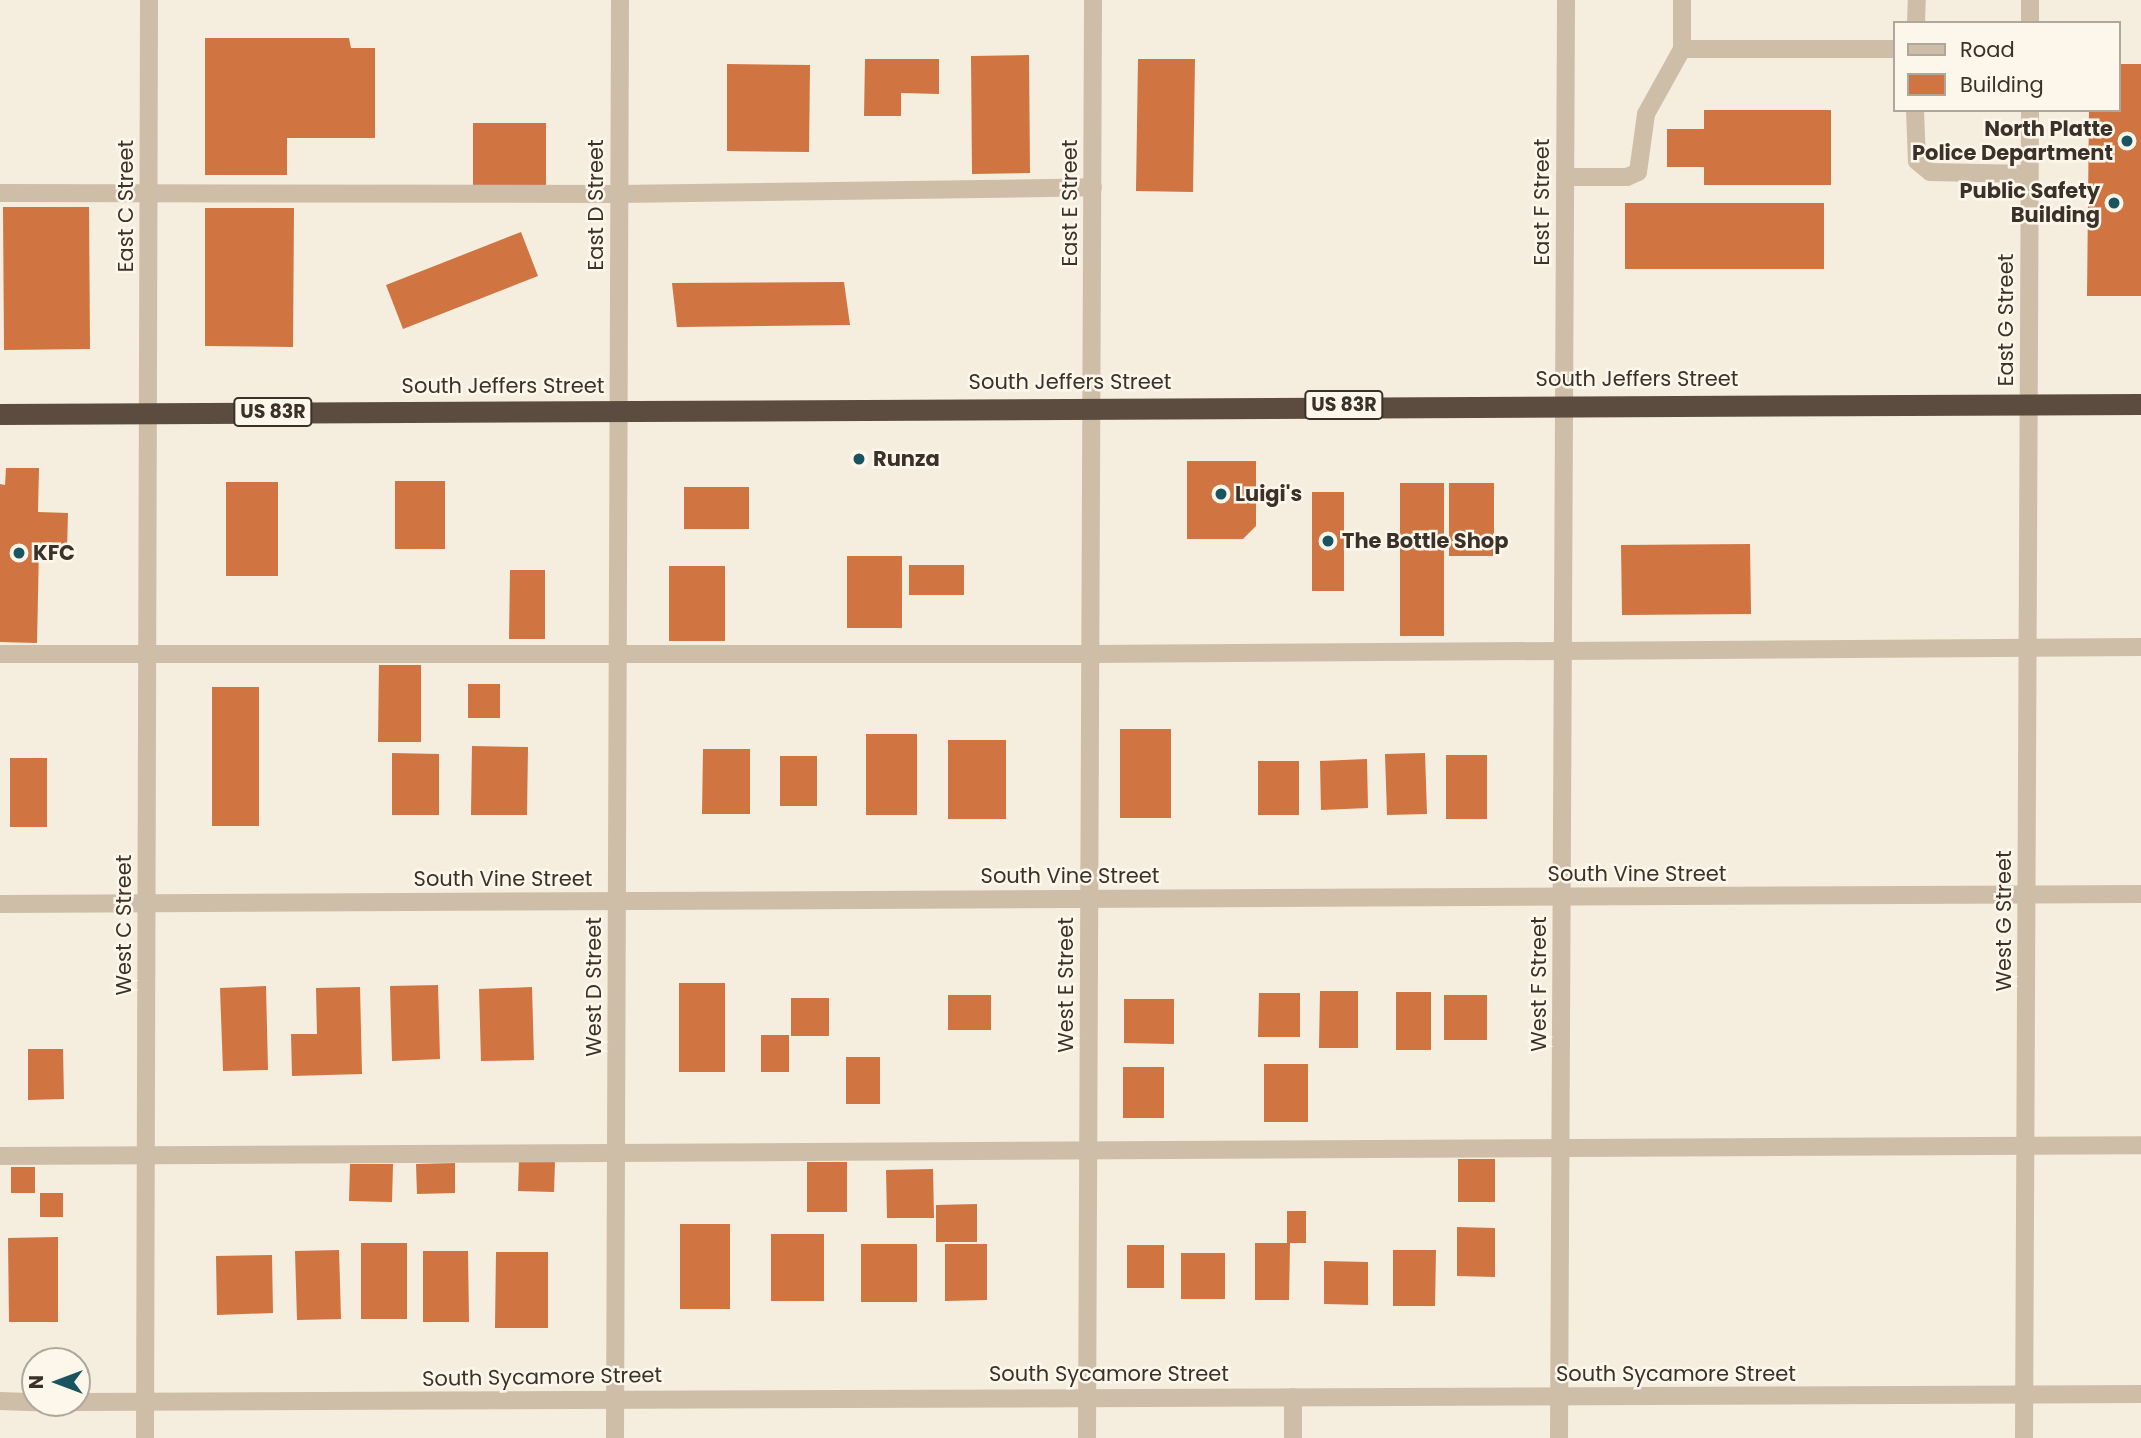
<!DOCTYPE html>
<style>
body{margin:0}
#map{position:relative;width:2141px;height:1438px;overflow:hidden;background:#f5edde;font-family:Poppins,sans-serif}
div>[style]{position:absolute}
.building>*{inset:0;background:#d07441}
.minor>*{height:18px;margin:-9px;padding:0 9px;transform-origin:9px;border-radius:9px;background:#cebea8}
.highway>*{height:21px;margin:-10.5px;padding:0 10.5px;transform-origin:10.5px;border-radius:10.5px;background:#5c4c3f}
.dots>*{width:19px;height:19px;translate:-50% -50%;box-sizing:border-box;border:4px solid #fcf6eb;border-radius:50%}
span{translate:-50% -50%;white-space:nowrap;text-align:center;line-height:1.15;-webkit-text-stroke:5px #fcf6eb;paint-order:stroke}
.shield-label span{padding:2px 5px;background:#fcf6eb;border:2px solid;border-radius:5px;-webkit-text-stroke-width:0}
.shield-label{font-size:19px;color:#3b3129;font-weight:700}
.poi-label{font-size:21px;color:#3b3129;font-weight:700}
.right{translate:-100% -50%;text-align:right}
.left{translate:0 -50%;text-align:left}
.street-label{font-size:21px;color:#3b3129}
.legend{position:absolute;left:1893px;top:21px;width:228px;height:91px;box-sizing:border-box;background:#fcf6eb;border:2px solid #afa79d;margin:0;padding:9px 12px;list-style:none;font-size:21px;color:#3b3129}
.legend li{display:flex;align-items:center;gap:14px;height:35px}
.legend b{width:35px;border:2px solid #afa79d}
.north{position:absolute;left:21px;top:1347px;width:70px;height:70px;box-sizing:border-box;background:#fcf6eb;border:2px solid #afa79d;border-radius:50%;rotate:270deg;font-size:19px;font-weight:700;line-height:28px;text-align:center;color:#3b3129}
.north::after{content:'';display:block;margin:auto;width:24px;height:32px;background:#1a5460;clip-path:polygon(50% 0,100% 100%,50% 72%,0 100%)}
</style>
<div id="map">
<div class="building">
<div style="clip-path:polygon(205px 38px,349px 38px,351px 48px,375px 48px,375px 138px,287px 138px,287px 175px,205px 175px)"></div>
<div style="clip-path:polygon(1029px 55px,1030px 173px,972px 174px,971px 56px)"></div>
<div style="clip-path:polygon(865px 59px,939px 59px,939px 94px,901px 93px,901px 116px,864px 116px)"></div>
<div style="clip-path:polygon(1138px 59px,1195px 59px,1193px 192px,1136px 191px)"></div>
<div style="clip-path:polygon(727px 64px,810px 65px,809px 152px,727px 151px)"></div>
<div style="clip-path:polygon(2118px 64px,2141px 64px,2141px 296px,2087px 296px,2089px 110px,2118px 110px)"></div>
<div style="clip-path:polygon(1704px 110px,1831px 110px,1831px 185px,1704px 185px,1704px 167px,1667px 167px,1667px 129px,1704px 129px)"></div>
<div style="clip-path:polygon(473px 123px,546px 123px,546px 185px,473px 185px)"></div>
<div style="clip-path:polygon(1625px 203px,1824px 203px,1824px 269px,1625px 269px)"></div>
<div style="clip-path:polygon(3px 207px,89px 207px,90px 349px,4px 350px)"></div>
<div style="clip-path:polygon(205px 208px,294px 208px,293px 347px,205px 346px)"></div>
<div style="clip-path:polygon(521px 232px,538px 276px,403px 329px,386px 285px)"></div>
<div style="clip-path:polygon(844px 282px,850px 325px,677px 327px,672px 283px)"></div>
<div style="clip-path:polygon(1187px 461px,1256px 461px,1256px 526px,1243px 539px,1187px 539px)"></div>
<div style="clip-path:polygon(6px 468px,39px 468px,38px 512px,68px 513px,67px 549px,39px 548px,37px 643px,0 642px,0 484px,5px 485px)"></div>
<div style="clip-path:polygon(395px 481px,445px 481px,445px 549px,395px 549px)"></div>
<div style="clip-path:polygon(226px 482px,278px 482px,278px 576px,226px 576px)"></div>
<div style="clip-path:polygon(1400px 483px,1444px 483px,1444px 636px,1400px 636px)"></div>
<div style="clip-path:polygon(1449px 483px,1494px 483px,1494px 556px,1449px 556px)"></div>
<div style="clip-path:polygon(684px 487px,749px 487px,749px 529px,684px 529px)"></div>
<div style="clip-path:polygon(1312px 492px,1344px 492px,1344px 591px,1312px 591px)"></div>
<div style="clip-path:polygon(1750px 544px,1751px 614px,1622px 615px,1621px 545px)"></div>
<div style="clip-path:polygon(847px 556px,902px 556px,902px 628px,847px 628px)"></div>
<div style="clip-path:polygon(909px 565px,964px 565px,964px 595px,909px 595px)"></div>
<div style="clip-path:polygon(669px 566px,725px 566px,725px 641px,669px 641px)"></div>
<div style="clip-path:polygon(510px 570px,545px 570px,545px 639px,509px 639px)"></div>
<div style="clip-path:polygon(379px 665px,421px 665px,421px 742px,378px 742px)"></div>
<div style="clip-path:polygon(468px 684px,500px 684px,500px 718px,468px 718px)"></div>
<div style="clip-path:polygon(212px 687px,259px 687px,259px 826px,212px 826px)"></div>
<div style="clip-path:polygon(1120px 729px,1171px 729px,1171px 818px,1120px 818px)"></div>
<div style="clip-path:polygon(866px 734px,917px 734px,917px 815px,866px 815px)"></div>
<div style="clip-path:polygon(948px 740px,1006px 740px,1006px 819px,948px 819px)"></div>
<div style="clip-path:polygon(472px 746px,528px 747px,527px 815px,471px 815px)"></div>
<div style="clip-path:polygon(703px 749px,750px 749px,750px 814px,702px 814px)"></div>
<div style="clip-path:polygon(392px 753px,439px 754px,439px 815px,392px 815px)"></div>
<div style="clip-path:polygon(1425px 753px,1427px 814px,1387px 815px,1385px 754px)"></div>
<div style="clip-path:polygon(1446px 755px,1487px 755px,1487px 819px,1446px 819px)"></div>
<div style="clip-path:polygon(780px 756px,817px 756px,817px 806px,780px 806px)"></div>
<div style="clip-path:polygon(10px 758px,47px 758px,47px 827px,10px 827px)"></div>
<div style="clip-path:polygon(1367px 759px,1368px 808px,1321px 810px,1320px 761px)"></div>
<div style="clip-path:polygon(1258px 761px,1299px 761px,1299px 815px,1258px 815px)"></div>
<div style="clip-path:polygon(679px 983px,725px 983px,725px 1072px,679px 1072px)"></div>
<div style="clip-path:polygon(438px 985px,440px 1059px,392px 1061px,390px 986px)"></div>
<div style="clip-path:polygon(266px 986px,268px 1070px,223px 1071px,220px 988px)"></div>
<div style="clip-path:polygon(360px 987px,362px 1074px,292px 1076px,291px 1034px,317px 1034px,316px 988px)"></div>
<div style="clip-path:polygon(532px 987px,534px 1060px,481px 1061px,479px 989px)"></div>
<div style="clip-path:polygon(1320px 991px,1358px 991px,1358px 1048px,1319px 1048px)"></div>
<div style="clip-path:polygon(1396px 992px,1431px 992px,1431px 1050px,1396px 1050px)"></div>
<div style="clip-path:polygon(1259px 993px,1300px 993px,1300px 1037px,1258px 1037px)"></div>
<div style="clip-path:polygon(948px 995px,991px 995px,991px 1030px,948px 1030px)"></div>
<div style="clip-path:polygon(1444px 995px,1487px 995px,1487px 1040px,1444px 1040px)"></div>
<div style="clip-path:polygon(791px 998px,829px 998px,829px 1036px,791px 1036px)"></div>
<div style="clip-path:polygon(1124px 999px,1174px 999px,1174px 1044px,1124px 1043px)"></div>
<div style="clip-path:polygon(761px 1035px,789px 1035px,789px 1072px,761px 1072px)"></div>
<div style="clip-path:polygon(28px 1049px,63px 1049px,64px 1099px,28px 1100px)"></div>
<div style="clip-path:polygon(846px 1057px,880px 1057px,880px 1104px,846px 1104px)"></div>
<div style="clip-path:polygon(1264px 1064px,1308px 1064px,1308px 1122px,1264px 1122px)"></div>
<div style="clip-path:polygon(1123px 1067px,1164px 1067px,1164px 1118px,1123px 1118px)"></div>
<div style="clip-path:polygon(1458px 1159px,1495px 1159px,1495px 1202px,1458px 1202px)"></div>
<div style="clip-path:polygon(519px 1161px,555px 1162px,554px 1192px,518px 1191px)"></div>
<div style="clip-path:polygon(807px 1162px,847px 1162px,847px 1212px,807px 1212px)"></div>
<div style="clip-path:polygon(455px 1163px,455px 1193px,417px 1194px,416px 1164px)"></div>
<div style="clip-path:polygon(350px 1164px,393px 1164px,392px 1202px,349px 1201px)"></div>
<div style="clip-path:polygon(11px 1167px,35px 1167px,35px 1193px,11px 1193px)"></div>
<div style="clip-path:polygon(933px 1169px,934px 1218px,887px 1218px,886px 1170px)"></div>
<div style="clip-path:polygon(40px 1193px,63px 1193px,63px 1217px,40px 1217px)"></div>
<div style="clip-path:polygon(977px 1204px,977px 1242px,936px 1242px,936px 1205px)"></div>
<div style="clip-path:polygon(1287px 1211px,1306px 1211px,1306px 1243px,1290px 1243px,1289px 1300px,1255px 1300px,1255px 1243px,1287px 1243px)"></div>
<div style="clip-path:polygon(680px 1224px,730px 1224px,730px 1309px,680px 1309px)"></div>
<div style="clip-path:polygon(1457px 1227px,1495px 1228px,1495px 1277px,1457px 1276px)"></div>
<div style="clip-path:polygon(771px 1234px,824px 1234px,824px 1301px,771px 1301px)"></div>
<div style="clip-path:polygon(58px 1237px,58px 1322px,9px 1322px,8px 1238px)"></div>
<div style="clip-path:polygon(361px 1243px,407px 1243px,407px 1319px,361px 1319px)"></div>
<div style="clip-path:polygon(861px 1244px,917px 1244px,917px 1302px,861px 1302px)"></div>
<div style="clip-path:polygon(945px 1244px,987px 1244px,987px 1300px,945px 1301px)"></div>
<div style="clip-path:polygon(1127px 1245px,1164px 1245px,1164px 1288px,1127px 1288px)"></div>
<div style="clip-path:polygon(339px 1250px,341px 1319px,297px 1320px,295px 1251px)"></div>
<div style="clip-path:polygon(1393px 1250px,1436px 1250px,1435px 1306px,1393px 1306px)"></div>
<div style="clip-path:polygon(423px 1251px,468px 1251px,469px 1322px,423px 1322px)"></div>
<div style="clip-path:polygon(496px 1252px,548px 1252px,548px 1328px,495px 1328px)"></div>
<div style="clip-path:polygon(1181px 1253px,1225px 1253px,1225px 1299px,1181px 1299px)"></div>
<div style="clip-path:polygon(272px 1255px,273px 1313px,217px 1315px,216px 1256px)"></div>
<div style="clip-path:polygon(1324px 1261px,1368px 1262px,1368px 1305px,1324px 1304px)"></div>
</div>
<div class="minor">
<div style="left:2030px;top:0;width:23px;rotate:90deg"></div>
<div style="left:1916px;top:23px;width:23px;rotate:-88deg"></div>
<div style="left:1682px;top:49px;width:49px;rotate:-90deg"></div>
<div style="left:1915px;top:110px;width:51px;rotate:87.8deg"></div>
<div style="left:1917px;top:161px;width:17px;rotate:40deg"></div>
<div style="left:1930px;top:172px;width:99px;rotate:1.2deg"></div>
<div style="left:1565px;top:177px;width:62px"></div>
<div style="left:1627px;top:177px;width:12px;rotate:-24deg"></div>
<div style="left:1638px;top:172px;width:59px;rotate:-82.1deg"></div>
<div style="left:1646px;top:114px;width:74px;rotate:-61deg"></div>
<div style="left:1682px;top:49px;width:212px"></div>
<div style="left:0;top:193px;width:618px;rotate:0.09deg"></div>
<div style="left:618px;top:194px;width:475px;rotate:-0.8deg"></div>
<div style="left:0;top:654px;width:1091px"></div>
<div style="left:1091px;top:654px;width:1050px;rotate:-0.38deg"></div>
<div style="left:0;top:904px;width:2141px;rotate:-0.27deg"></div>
<div style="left:0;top:1156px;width:2141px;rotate:-0.29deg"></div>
<div style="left:1293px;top:1397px;width:41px;rotate:90deg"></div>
<div style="left:0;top:1401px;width:35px;rotate:2deg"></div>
<div style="left:77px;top:1402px;width:2064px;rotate:-0.22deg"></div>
<div style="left:145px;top:1438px;width:1438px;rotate:-89.84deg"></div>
<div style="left:615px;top:1438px;width:1438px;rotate:-89.8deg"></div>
<div style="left:1087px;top:1438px;width:1438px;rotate:-89.76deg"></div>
<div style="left:1559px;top:1438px;width:1438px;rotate:-89.72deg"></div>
<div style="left:2024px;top:1438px;width:1328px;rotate:-89.74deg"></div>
</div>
<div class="highway">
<div style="left:0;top:414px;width:2141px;rotate:-0.27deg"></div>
</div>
<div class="dots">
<div style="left:2127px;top:141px;background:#1a5460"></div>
<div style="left:2114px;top:203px;background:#1a5460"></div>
<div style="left:859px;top:459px;background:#1a5460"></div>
<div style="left:1221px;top:494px;background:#1a5460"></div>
<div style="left:1328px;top:541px;background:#1a5460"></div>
<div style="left:19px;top:553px;background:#1a5460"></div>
</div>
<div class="shield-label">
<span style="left:1344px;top:405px">US 83R</span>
<span style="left:273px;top:412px">US 83R</span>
</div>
<div class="poi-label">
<span class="right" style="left:2113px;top:141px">North Platte<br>Police Department</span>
<span class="right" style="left:2100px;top:203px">Public Safety<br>Building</span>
<span class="left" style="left:873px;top:459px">Runza</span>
<span class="left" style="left:1235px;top:494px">Luigi's</span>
<span class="left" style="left:1342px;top:541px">The Bottle Shop</span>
<span class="left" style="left:33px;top:553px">KFC</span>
</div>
<div class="street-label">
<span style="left:1542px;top:202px;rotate:-90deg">East F Street</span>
<span style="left:1070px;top:203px;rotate:-90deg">East E Street</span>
<span style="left:596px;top:205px;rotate:-90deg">East D Street</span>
<span style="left:126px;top:206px;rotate:-90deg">East C Street</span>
<span style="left:2006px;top:320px;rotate:-90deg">East G Street</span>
<span style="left:1637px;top:379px">South Jeffers Street</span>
<span style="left:1070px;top:382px">South Jeffers Street</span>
<span style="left:503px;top:386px">South Jeffers Street</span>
<span style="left:1637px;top:874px">South Vine Street</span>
<span style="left:1070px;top:876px">South Vine Street</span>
<span style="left:503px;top:879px">South Vine Street</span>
<span style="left:2004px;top:921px;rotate:-90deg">West G Street</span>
<span style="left:124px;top:925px;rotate:-90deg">West C Street</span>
<span style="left:1539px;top:984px;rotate:-90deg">West F Street</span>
<span style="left:1066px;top:985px;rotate:-90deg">West E Street</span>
<span style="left:594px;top:987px;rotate:-90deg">West D Street</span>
<span style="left:1109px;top:1374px">South Sycamore Street</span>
<span style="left:1676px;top:1374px">South Sycamore Street</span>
<span style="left:542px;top:1377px;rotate:-1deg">South Sycamore Street</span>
</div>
<ul class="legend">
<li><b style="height:9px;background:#cebea8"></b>Road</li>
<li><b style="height:19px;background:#d07441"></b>Building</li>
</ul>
<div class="north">N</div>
</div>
